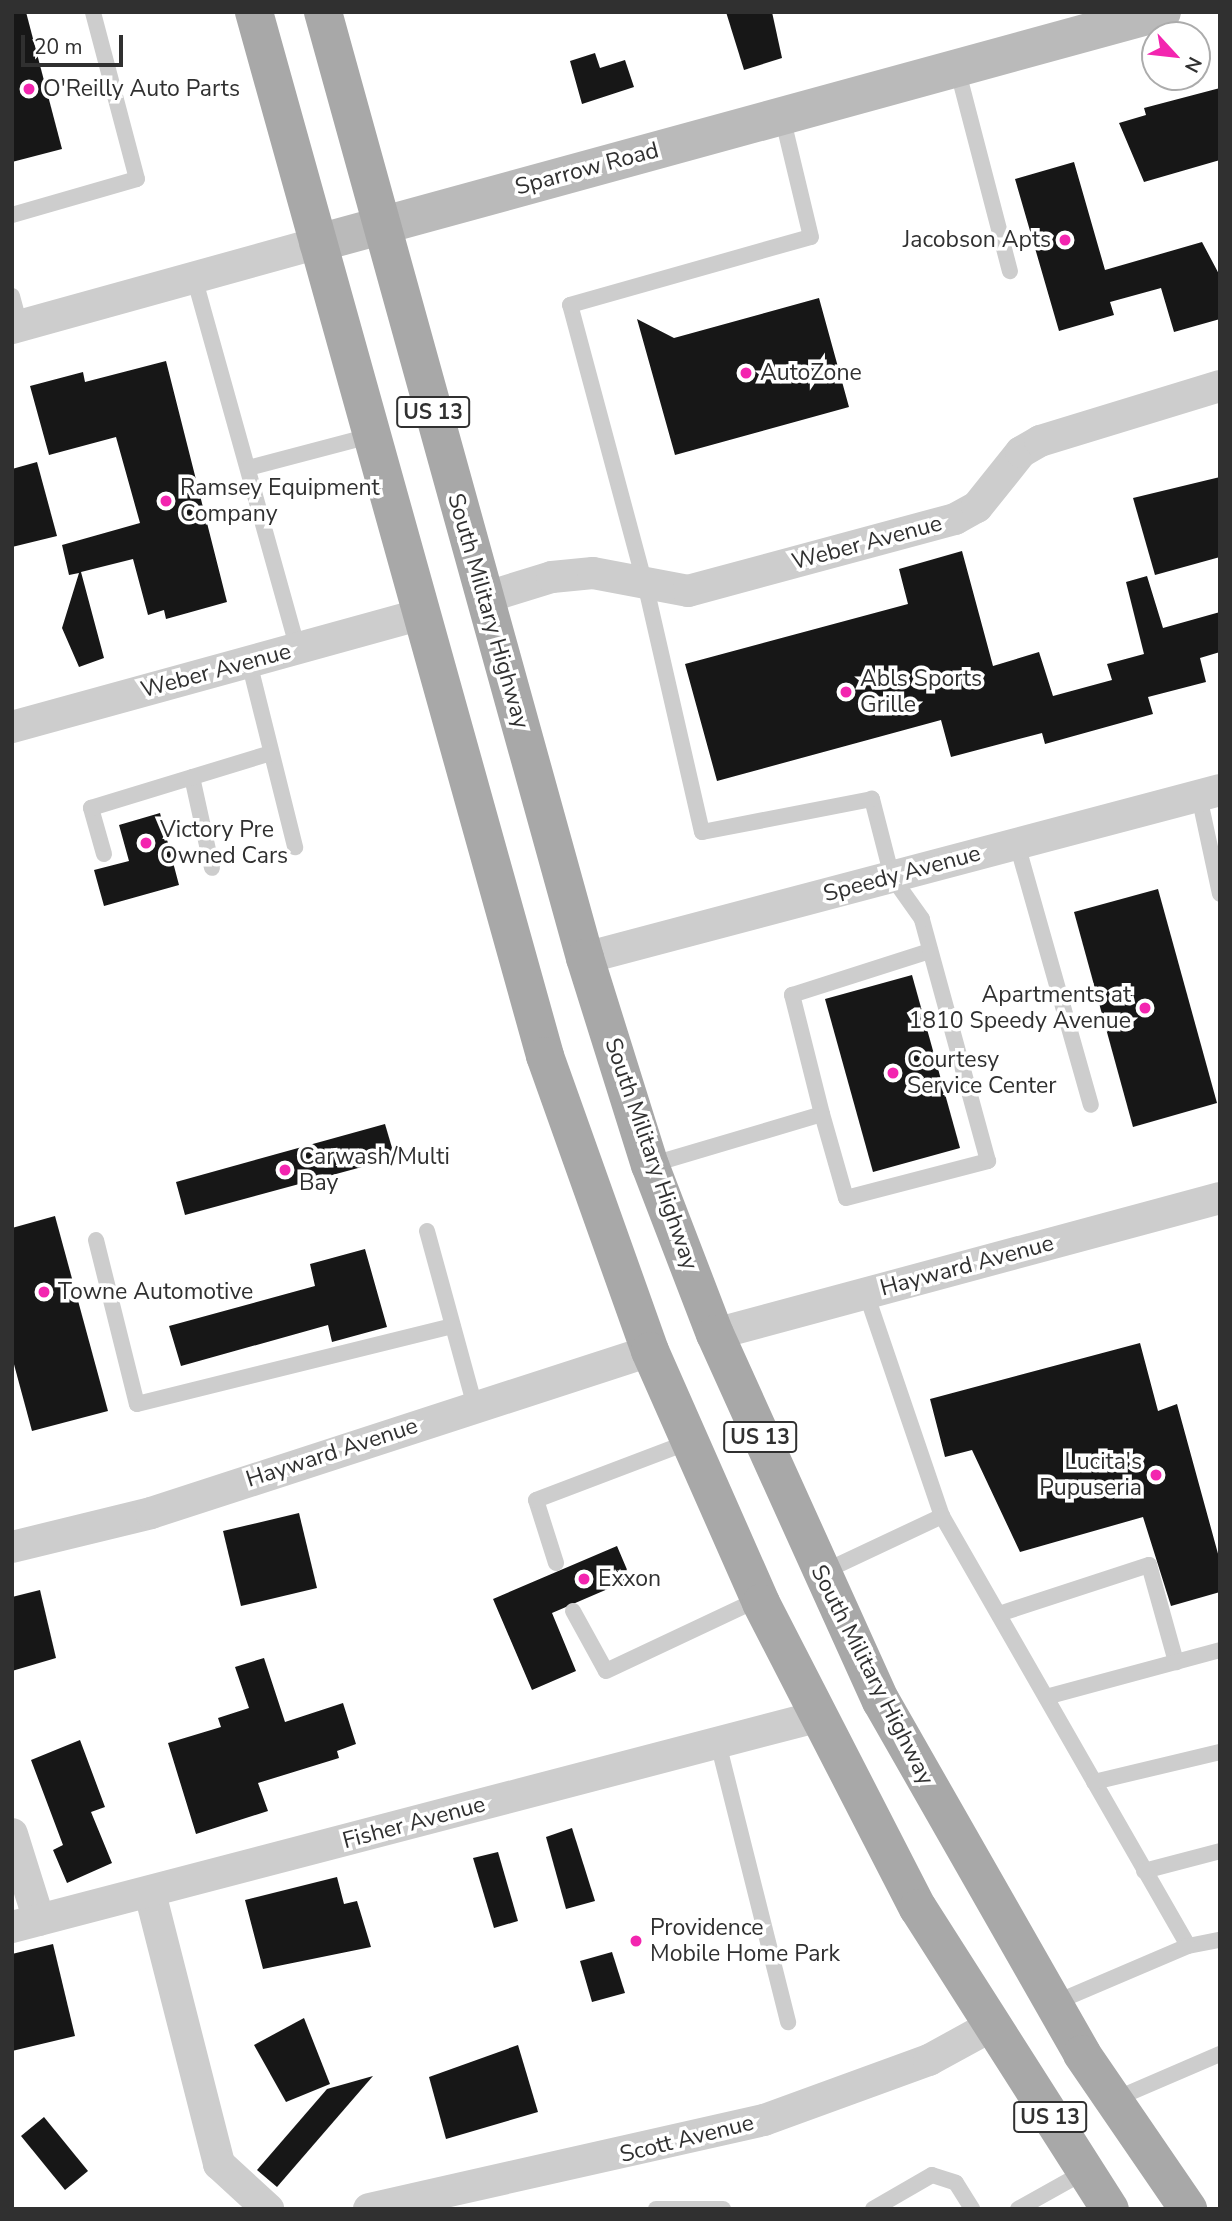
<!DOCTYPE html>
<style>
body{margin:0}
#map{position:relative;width:1232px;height:2221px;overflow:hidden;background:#fff;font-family:"Nunito Sans",sans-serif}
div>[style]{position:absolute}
.building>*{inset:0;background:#171717}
.lane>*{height:16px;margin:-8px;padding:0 8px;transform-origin:8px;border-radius:8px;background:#cdcdcd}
.street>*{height:32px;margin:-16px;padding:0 16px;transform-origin:16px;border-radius:16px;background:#cdcdcd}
.secondary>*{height:38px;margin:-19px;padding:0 19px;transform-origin:19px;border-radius:19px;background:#bababa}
.primary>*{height:38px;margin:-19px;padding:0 19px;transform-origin:19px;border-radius:19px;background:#a8a8a8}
.dots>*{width:19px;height:19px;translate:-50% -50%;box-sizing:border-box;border:4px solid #fff;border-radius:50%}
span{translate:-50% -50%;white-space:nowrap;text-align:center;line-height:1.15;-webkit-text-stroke:7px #fff;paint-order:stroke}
.shield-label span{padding:2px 5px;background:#fff;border:2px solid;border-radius:5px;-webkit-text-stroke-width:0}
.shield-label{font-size:21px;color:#303030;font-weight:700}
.poi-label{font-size:23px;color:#303030}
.left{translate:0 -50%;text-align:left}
.right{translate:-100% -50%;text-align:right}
.street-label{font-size:23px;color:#303030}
.frame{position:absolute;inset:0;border:14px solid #303030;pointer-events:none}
.north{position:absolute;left:1141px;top:21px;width:70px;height:70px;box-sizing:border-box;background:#fff;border:2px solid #acacac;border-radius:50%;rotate:117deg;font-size:19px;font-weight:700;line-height:28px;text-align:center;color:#303030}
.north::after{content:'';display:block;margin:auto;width:24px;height:32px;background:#f325af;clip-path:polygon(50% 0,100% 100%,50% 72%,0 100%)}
.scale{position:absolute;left:21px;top:35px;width:102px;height:32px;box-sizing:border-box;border:4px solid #303030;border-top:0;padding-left:9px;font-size:21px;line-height:24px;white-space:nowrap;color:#303030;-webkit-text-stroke:5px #fff;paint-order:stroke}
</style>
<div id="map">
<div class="building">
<div style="clip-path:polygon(12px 12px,26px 12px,62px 149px,12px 162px)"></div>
<div style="clip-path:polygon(726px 12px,772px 12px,782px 58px,744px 70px)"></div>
<div style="clip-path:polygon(595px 53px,600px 68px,625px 60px,634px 87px,582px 104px,570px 61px)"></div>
<div style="clip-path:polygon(1220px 88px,1220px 160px,1144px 182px,1119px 123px,1146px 115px,1144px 108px)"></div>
<div style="clip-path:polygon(1074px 162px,1105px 270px,1202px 242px,1220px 276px,1220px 319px,1174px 332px,1161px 288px,1110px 302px,1114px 315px,1059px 331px,1015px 179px)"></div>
<div style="clip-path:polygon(819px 298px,849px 407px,675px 455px,637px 319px,674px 338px)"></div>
<div style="clip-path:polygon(166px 361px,227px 602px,166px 619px,164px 610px,148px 615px,133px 559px,81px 572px,104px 658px,79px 667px,62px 628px,79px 573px,69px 575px,62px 545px,140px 523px,116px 437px,49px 455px,30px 386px,83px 372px,85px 382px)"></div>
<div style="clip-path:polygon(37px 462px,57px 536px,12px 547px,12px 469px)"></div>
<div style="clip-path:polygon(1220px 477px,1220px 557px,1155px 575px,1133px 498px)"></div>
<div style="clip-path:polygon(962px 551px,993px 666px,1039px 652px,1053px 696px,1112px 680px,1107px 664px,1144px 654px,1126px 582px,1147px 576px,1163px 628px,1220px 612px,1220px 652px,1200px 658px,1206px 682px,1148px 697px,1153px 714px,1045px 744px,1042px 733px,951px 757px,941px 720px,717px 781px,685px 664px,908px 604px,899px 569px)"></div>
<div style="clip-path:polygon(160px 813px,179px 885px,104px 906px,94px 870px,129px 861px,119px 825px)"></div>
<div style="clip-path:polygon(1158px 889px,1217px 1103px,1133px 1127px,1074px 912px)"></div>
<div style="clip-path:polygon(912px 975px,960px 1148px,873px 1172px,825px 999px)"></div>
<div style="clip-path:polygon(385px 1124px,395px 1158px,185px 1215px,176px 1182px)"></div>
<div style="clip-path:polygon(55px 1216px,108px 1411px,32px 1431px,12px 1357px,12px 1228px)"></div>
<div style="clip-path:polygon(365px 1249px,387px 1327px,332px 1342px,328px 1325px,181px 1366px,169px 1326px,315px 1286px,310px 1264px)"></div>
<div style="clip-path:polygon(1140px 1343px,1158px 1411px,1177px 1404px,1220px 1561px,1220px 1592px,1171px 1606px,1143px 1517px,1020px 1552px,972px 1450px,945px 1457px,930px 1399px)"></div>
<div style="clip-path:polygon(299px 1513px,317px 1588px,241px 1606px,223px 1531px)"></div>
<div style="clip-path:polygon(617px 1546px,631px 1579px,552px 1613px,576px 1671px,532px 1690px,493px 1599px)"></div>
<div style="clip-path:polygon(40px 1590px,56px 1658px,12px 1671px,12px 1597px)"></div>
<div style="clip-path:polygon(264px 1658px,285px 1722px,343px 1703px,356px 1744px,337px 1751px,339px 1758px,258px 1783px,268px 1811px,196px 1834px,168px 1743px,221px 1727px,218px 1718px,249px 1708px,235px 1667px)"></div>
<div style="clip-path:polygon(80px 1740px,105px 1807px,91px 1812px,112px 1863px,67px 1883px,53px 1850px,63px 1845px,31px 1760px)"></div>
<div style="clip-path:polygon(572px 1828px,595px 1901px,566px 1909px,546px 1837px)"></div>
<div style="clip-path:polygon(498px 1852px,518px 1921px,494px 1928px,473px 1858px)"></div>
<div style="clip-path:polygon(337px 1877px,344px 1904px,357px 1901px,371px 1947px,263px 1969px,245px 1900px)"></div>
<div style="clip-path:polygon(53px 1944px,75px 2036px,12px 2051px,12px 1954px)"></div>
<div style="clip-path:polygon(612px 1952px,625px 1993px,592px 2002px,580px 1961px)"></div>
<div style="clip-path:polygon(304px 2018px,330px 2084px,286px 2102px,254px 2045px)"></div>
<div style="clip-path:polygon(518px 2045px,538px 2112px,446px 2139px,429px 2077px)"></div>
<div style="clip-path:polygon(373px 2076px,277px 2187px,257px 2170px,327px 2089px)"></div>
<div style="clip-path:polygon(44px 2117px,88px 2171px,65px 2190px,21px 2136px)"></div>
</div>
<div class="lane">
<div style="left:957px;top:68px;width:210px;rotate:75.4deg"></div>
<div style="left:12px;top:215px;width:130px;rotate:-16.1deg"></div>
<div style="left:137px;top:179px;width:173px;rotate:-104.8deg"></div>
<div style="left:194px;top:277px;width:386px;rotate:74.4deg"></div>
<div style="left:12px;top:296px;width:31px;rotate:75deg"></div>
<div style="left:248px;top:468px;width:126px;rotate:-14.7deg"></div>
<div style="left:249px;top:662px;width:191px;rotate:76deg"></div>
<div style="left:192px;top:777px;width:93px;rotate:77.6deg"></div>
<div style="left:1199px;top:796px;width:100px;rotate:77.9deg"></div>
<div style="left:1017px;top:844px;width:271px;rotate:74.2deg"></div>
<div style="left:104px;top:854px;width:48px;rotate:-105.8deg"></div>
<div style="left:91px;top:808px;width:188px;rotate:-17deg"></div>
<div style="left:822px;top:1114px;width:123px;rotate:-104.1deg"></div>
<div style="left:792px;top:995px;width:145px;rotate:-17.7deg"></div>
<div style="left:650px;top:1165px;width:179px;rotate:-16.5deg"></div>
<div style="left:822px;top:1114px;width:87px;rotate:74.1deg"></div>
<div style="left:846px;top:1198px;width:147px;rotate:-14.6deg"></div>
<div style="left:988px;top:1161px;width:251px;rotate:-105.3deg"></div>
<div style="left:922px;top:919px;width:52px;rotate:-125.5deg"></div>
<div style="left:892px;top:877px;width:81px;rotate:-104.4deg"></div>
<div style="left:872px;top:799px;width:173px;rotate:169deg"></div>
<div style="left:702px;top:832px;width:250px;rotate:-102.9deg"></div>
<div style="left:646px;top:588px;width:293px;rotate:-105deg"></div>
<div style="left:570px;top:305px;width:250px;rotate:-15.8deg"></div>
<div style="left:811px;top:237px;width:124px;rotate:-103.5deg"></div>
<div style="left:427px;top:1231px;width:182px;rotate:74.7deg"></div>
<div style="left:96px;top:1240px;width:169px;rotate:76deg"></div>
<div style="left:137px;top:1404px;width:325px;rotate:-13.9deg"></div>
<div style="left:866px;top:1293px;width:236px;rotate:71.2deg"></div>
<div style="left:942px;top:1516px;width:495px;rotate:60.2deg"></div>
<div style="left:1188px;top:1946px;width:33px;rotate:-11deg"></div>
<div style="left:556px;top:1563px;width:66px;rotate:-107.6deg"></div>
<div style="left:536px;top:1500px;width:164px;rotate:-20.8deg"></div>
<div style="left:821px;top:1573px;width:134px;rotate:-25.2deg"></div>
<div style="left:573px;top:1611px;width:68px;rotate:61.2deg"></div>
<div style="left:606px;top:1671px;width:169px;rotate:-25.2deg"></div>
<div style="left:999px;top:1614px;width:158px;rotate:-18.1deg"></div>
<div style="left:1149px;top:1565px;width:101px;rotate:74.4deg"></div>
<div style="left:1046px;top:1697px;width:180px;rotate:-15.1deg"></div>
<div style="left:718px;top:1743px;width:288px;rotate:75.9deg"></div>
<div style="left:1094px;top:1782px;width:130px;rotate:-13.4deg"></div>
<div style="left:1144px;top:1871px;width:79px;rotate:-14.7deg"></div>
<div style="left:1052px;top:2004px;width:148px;rotate:-23.1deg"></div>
<div style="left:1113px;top:2100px;width:116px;rotate:-23.3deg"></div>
<div style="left:656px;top:2209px;width:67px"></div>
<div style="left:873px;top:2209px;width:68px;rotate:-30deg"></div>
<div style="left:932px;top:2175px;width:25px;rotate:18deg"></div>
<div style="left:956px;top:2183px;width:31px;rotate:58deg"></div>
<div style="left:1018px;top:2209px;width:78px;rotate:-29.2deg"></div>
</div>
<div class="street">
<div style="left:12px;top:328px;width:318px;rotate:-15.5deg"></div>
<div style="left:484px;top:598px;width:71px;rotate:-17.2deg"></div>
<div style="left:552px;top:577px;width:41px;rotate:-5.6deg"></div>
<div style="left:593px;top:573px;width:97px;rotate:10.7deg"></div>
<div style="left:688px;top:591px;width:277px;rotate:-15.1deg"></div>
<div style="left:955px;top:519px;width:25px;rotate:-29deg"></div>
<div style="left:977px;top:507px;width:70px;rotate:-51.3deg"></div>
<div style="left:1021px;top:452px;width:22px;rotate:-30deg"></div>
<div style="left:1040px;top:441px;width:188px;rotate:-17deg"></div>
<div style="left:12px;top:727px;width:422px;rotate:-15.4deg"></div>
<div style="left:585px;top:958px;width:657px;rotate:-14.82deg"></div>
<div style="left:715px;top:1334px;width:523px;rotate:-15.07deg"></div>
<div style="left:12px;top:1547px;width:143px;rotate:-13.7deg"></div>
<div style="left:151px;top:1513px;width:525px;rotate:-17.99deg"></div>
<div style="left:12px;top:1834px;width:90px;rotate:72.6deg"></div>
<div style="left:150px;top:1893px;width:280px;rotate:75.7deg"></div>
<div style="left:219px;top:2164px;width:67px;rotate:42.6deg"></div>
<div style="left:12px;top:1927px;width:831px;rotate:-14.64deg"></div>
<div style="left:369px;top:2209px;width:405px;rotate:-12.7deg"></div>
<div style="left:764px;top:2120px;width:176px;rotate:-20deg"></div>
<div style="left:929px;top:2060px;width:71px;rotate:-28.7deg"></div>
</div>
<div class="secondary">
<div style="left:318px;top:243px;width:875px;rotate:-15.31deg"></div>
</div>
<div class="primary">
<div style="left:254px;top:12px;width:1084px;rotate:74.42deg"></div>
<div style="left:545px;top:1056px;width:313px;rotate:70.4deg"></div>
<div style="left:650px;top:1351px;width:275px;rotate:66.2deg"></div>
<div style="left:761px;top:1603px;width:343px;rotate:62.8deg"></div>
<div style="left:918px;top:1908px;width:357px;rotate:57.5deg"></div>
<div style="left:323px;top:12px;width:982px;rotate:74.52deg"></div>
<div style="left:585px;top:958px;width:217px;rotate:72.6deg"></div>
<div style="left:650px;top:1165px;width:181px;rotate:69deg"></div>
<div style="left:715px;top:1334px;width:403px;rotate:65.7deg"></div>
<div style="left:881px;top:1701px;width:406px;rotate:60.3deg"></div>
<div style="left:1082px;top:2054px;width:188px;rotate:55.6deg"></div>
</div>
<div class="dots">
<div style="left:29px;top:89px;background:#f325af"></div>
<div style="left:1065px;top:240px;background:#f325af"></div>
<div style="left:746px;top:373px;background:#f325af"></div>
<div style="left:166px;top:501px;background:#f325af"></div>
<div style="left:846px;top:692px;background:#f325af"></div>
<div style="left:146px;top:843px;background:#f325af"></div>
<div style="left:1145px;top:1008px;background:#f325af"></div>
<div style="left:893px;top:1073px;background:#f325af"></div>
<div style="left:285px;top:1170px;background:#f325af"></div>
<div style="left:44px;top:1292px;background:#f325af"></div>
<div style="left:1156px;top:1475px;background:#f325af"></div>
<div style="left:584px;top:1579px;background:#f325af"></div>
<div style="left:636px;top:1941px;background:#f325af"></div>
</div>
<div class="shield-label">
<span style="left:433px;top:412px">US 13</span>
<span style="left:760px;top:1437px">US 13</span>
<span style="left:1050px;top:2117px">US 13</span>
</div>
<div class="poi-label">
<span class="left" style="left:43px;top:89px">O'Reilly Auto Parts</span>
<span class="right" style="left:1051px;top:240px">Jacobson Apts</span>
<span class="left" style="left:760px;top:373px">AutoZone</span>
<span class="left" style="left:180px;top:501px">Ramsey Equipment<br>Company</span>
<span class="left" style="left:860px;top:692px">Abls Sports<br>Grille</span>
<span class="left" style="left:160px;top:843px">Victory Pre<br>Owned Cars</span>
<span class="right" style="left:1131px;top:1008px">Apartments at<br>1810 Speedy Avenue</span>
<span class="left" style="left:907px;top:1073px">Courtesy<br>Service Center</span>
<span class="left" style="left:299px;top:1170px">Carwash/Multi<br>Bay</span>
<span class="left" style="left:58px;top:1292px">Towne Automotive</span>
<span class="right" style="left:1142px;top:1475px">Lucita's<br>Pupuseria</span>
<span class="left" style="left:598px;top:1579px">Exxon</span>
<span class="left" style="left:650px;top:1941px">Providence<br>Mobile Home Park</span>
</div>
<div class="street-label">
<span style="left:587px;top:169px;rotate:-15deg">Sparrow Road</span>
<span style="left:867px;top:543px;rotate:-15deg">Weber Avenue</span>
<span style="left:488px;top:611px;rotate:74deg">South Military Highway</span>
<span style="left:216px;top:671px;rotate:-15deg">Weber Avenue</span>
<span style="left:902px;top:874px;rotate:-15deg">Speedy Avenue</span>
<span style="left:651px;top:1154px;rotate:71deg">South Military Highway</span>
<span style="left:967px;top:1266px;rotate:-15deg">Hayward Avenue</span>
<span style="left:332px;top:1453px;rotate:-18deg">Hayward Avenue</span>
<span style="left:872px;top:1675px;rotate:63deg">South Military Highway</span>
<span style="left:414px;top:1823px;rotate:-15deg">Fisher Avenue</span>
<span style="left:687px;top:2139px;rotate:-14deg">Scott Avenue</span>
</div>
<div class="frame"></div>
<div class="north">N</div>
<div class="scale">20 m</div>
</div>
